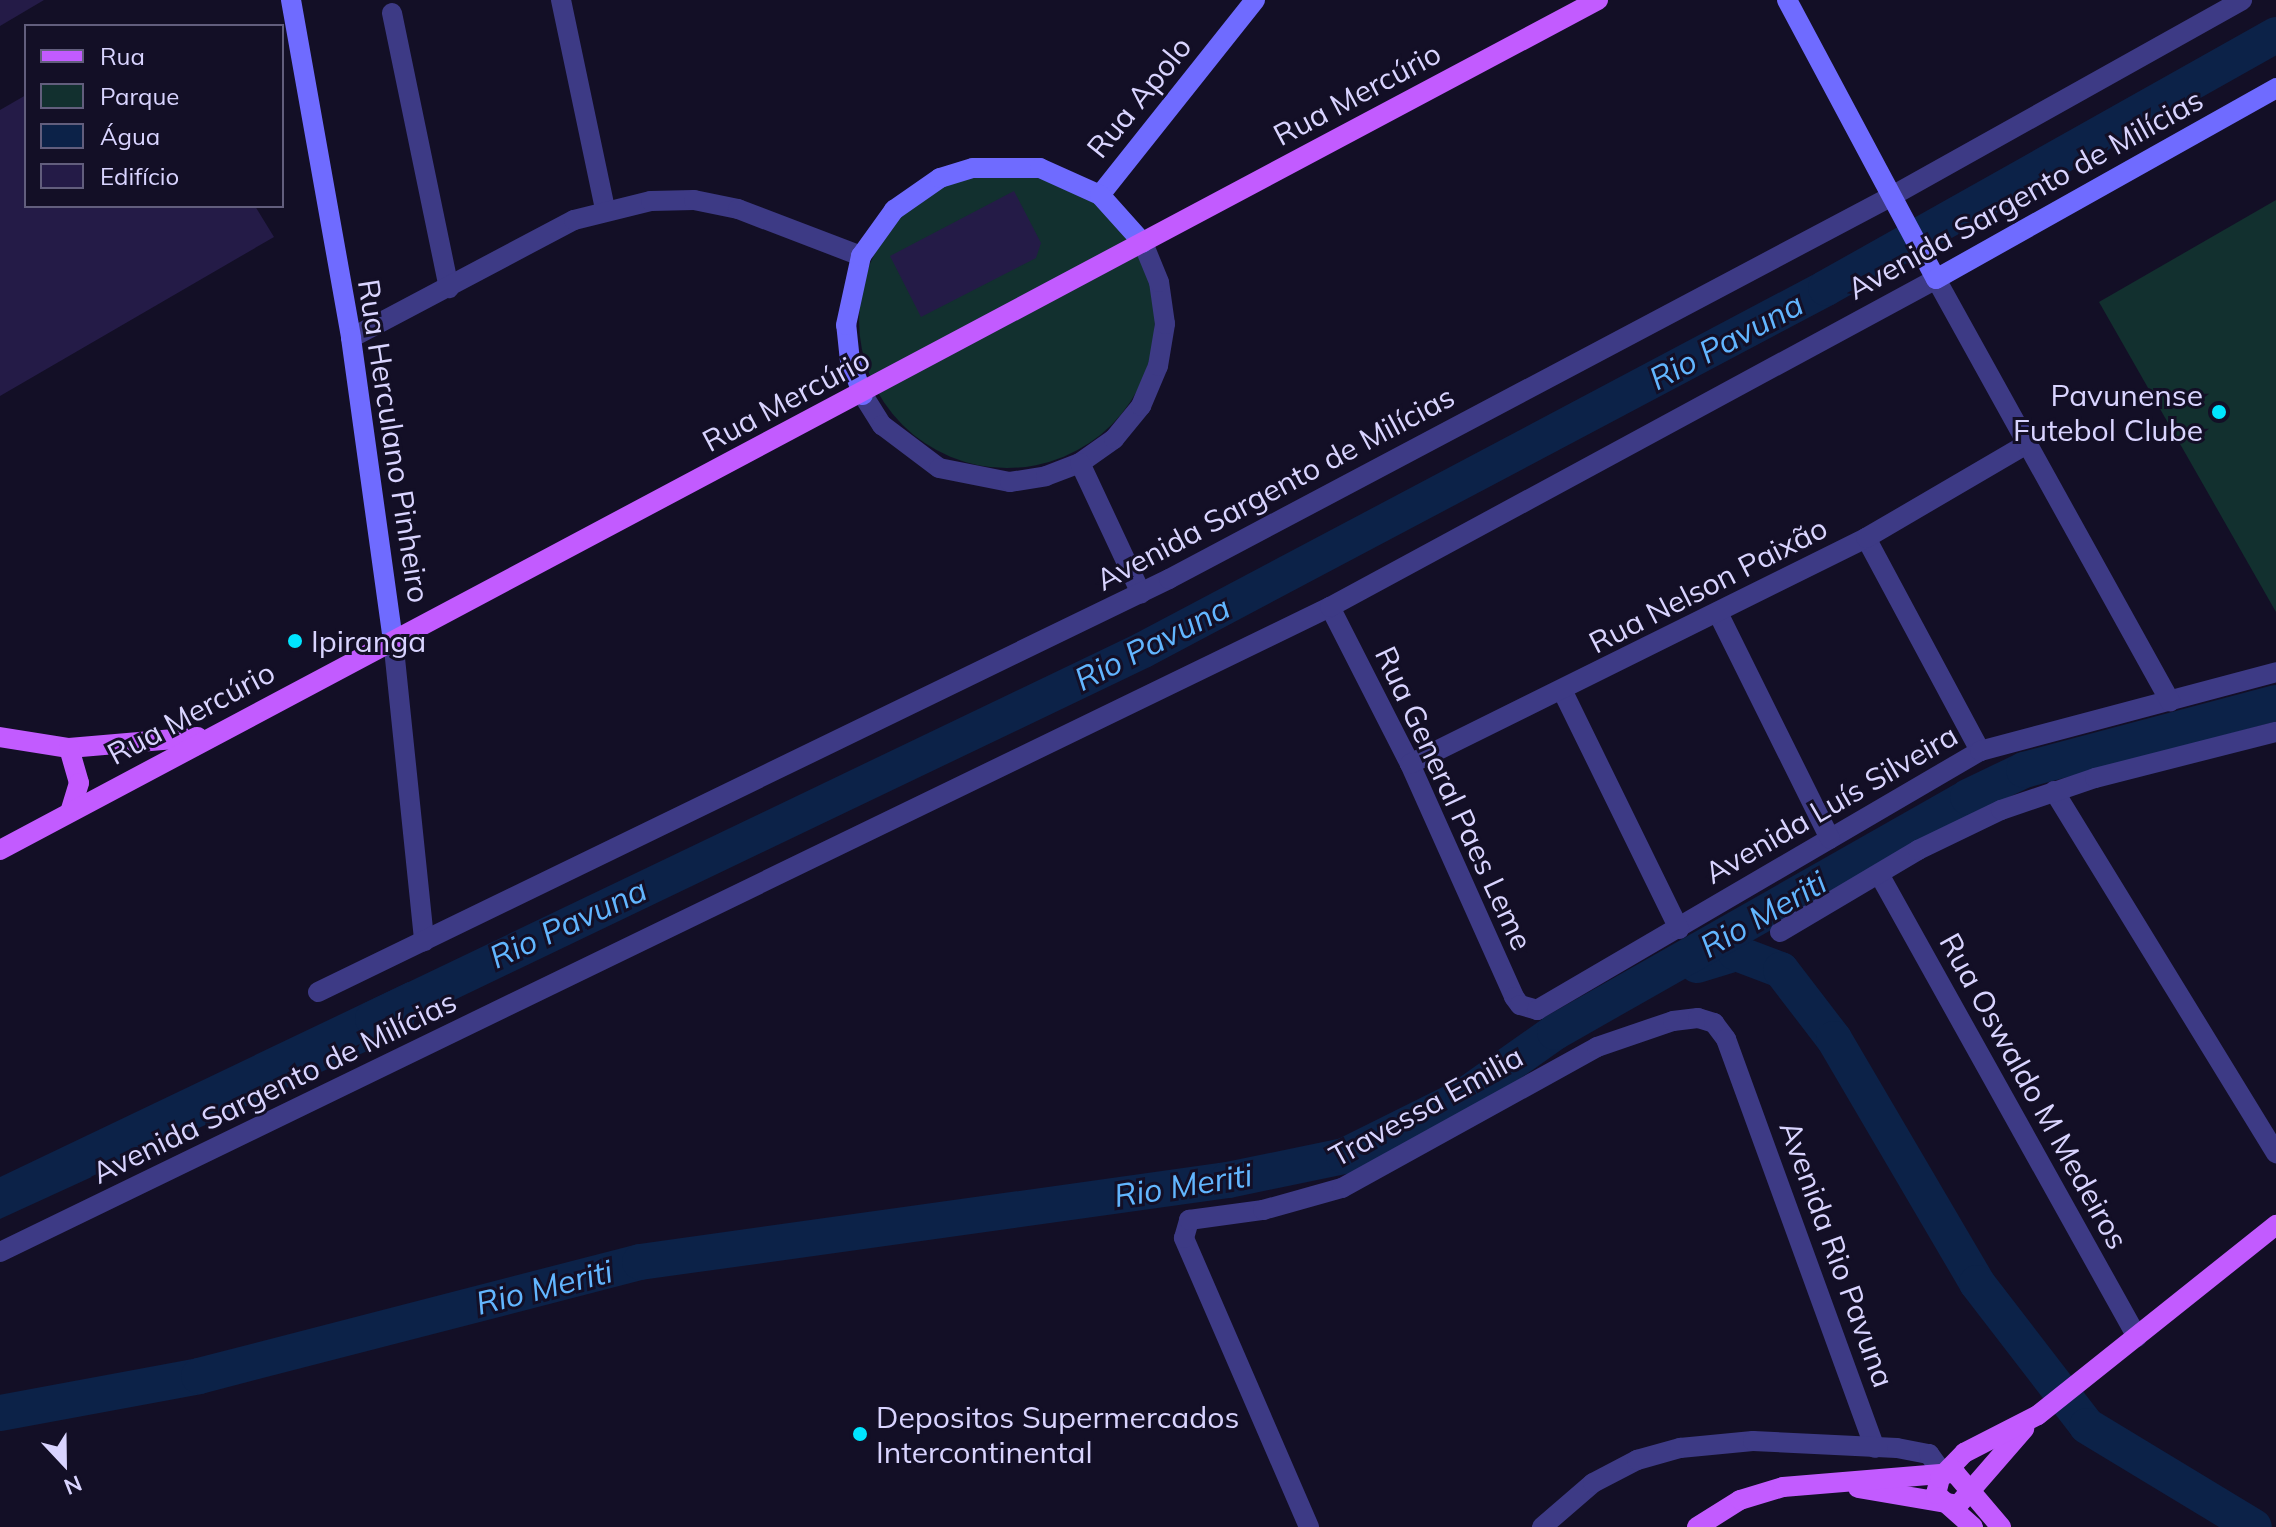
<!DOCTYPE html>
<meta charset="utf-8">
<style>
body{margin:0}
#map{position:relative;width:2276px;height:1527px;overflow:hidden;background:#130f26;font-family:Mulish,sans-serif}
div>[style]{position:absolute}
.green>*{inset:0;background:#12302f}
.round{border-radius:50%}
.water>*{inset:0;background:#0c2248}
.river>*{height:36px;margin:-18px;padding:0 18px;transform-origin:18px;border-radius:18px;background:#0c2248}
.building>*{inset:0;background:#241b47}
.street>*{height:20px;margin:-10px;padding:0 10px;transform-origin:10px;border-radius:10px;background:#3d3a85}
.secondary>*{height:20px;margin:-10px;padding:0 10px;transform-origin:10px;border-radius:10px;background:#6f6bff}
.primary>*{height:20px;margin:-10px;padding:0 10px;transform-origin:10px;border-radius:10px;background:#c25bff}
.dots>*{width:22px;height:22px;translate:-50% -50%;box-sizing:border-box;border:4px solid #130f26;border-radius:50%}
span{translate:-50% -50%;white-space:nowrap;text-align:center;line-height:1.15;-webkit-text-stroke:6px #130f26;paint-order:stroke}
.street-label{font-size:30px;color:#d9d4ff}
.poi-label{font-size:30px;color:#d9d4ff}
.right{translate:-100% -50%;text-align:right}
.left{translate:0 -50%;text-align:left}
.water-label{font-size:32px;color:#62b6ff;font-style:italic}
.legend{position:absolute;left:24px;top:24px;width:260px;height:184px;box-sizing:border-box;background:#130f26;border:2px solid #625e7d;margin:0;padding:10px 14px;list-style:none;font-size:24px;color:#d9d4ff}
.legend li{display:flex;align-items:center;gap:16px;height:40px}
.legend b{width:40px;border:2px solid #625e7d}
.north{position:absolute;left:24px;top:1423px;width:80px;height:80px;-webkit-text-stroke:6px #130f26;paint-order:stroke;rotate:158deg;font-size:22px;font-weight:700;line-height:32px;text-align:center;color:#d9d4ff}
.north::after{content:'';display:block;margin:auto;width:28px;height:36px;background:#d9d4ff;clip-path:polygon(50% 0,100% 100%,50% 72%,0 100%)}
</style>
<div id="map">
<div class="green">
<div class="round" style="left:859px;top:172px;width:296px;height:296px"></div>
<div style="clip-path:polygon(2276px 200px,2276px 612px,2099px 302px)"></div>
</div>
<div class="water">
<div style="clip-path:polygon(408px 982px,417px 998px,413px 1030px,0 1219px,0 1177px)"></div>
</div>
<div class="river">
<div style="left:1697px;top:965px;width:41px;rotate:-17.1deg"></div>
<div style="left:1736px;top:953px;width:48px;rotate:20.7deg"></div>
<div style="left:1781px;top:970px;width:87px;rotate:52.5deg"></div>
<div style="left:1834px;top:1039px;width:283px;rotate:59.6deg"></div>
<div style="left:1977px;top:1283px;width:180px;rotate:52.4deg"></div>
<div style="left:2087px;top:1426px;width:195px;rotate:31.2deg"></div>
<div style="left:373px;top:1019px;width:854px;rotate:-25.6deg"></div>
<div style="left:1143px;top:650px;width:773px;rotate:-27.92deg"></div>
<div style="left:1826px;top:288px;width:516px;rotate:-29.35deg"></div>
<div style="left:0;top:1413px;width:202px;rotate:-10.5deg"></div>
<div style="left:199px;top:1376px;width:455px;rotate:-14.5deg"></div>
<div style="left:640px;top:1262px;width:594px;rotate:-7.94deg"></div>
<div style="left:1228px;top:1180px;width:118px;rotate:-11.7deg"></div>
<div style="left:1344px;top:1156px;width:133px;rotate:-26.4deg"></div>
<div style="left:1463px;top:1097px;width:113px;rotate:-35.2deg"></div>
<div style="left:1555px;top:1032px;width:475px;rotate:-29.6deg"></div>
<div style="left:1968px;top:797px;width:62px;rotate:-25.7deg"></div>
<div style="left:2024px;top:770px;width:261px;rotate:-14.9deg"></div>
</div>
<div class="building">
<div style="clip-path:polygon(0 0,44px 0,0 26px)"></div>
<div style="clip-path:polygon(26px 95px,26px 206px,255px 206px,274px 237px,0 396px,0 110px)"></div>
<div style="clip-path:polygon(1014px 191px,1041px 243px,1036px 258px,921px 317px,890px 256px)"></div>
</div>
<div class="street">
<div style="left:561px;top:0;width:214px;rotate:78.1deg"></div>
<div style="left:392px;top:13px;width:281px;rotate:78.3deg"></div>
<div style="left:351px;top:338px;width:252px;rotate:-27.9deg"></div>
<div style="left:574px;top:220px;width:79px;rotate:-13.9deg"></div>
<div style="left:651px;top:201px;width:43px;rotate:-1.3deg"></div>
<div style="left:694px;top:200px;width:45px;rotate:11.6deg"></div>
<div style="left:738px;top:209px;width:132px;rotate:20.9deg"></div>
<div style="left:863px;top:395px;width:36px;rotate:58deg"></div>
<div style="left:882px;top:425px;width:71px;rotate:37deg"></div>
<div style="left:939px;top:468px;width:72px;rotate:11.2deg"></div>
<div style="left:1010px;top:482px;width:36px;rotate:-9deg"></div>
<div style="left:1046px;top:476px;width:36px;rotate:-21deg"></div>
<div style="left:1080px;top:463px;width:42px;rotate:-35.2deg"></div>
<div style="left:1114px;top:439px;width:43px;rotate:-50.7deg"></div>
<div style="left:1141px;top:406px;width:43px;rotate:-67deg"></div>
<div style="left:1158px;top:366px;width:43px;rotate:-80.5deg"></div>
<div style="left:1165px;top:324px;width:42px;rotate:-98.1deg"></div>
<div style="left:1159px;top:282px;width:42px;rotate:-112.3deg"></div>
<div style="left:1080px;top:463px;width:144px;rotate:64.9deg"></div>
<div style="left:1866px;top:538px;width:242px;rotate:61.8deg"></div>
<div style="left:1330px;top:607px;width:176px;rotate:63deg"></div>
<div style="left:1410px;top:764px;width:255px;rotate:65.9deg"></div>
<div style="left:1514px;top:997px;width:10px;rotate:53deg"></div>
<div style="left:1520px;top:1005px;width:18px;rotate:16deg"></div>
<div style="left:1537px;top:1010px;width:513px;rotate:-30.31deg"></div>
<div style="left:1980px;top:751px;width:306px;rotate:-14.9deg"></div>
<div style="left:1718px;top:613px;width:252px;rotate:63.6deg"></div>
<div style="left:393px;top:639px;width:304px;rotate:84.1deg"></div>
<div style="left:1563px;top:692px;width:264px;rotate:63.9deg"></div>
<div style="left:1410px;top:764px;width:509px;rotate:-26.36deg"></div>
<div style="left:1866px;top:538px;width:184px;rotate:-30.3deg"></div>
<div style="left:2054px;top:791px;width:425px;rotate:58.5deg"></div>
<div style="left:1879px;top:874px;width:530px;rotate:60.87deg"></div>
<div style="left:1780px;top:932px;width:161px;rotate:-30.7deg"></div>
<div style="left:1918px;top:850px;width:92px;rotate:-25.7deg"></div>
<div style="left:2001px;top:810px;width:99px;rotate:-18.8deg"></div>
<div style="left:2095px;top:778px;width:187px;rotate:-14.3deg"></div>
<div style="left:318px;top:992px;width:946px;rotate:-25.89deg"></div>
<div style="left:1169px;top:579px;width:818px;rotate:-27.91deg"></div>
<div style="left:1892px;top:196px;width:401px;rotate:-29.2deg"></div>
<div style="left:0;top:1252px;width:1478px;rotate:-25.87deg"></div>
<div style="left:1330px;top:607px;width:689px;rotate:-28.42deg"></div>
<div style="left:1936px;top:279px;width:483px;rotate:61deg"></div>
<div style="left:1309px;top:1527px;width:315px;rotate:-113.4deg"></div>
<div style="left:1184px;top:1238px;width:19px;rotate:-74deg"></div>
<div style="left:1189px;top:1220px;width:75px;rotate:-7.7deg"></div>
<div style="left:1263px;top:1210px;width:82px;rotate:-15.6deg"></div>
<div style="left:1342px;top:1188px;width:291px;rotate:-28.9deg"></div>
<div style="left:1597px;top:1047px;width:80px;rotate:-18.9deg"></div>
<div style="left:1673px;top:1021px;width:25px;rotate:-7deg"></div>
<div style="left:1698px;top:1018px;width:17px;rotate:17deg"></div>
<div style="left:1714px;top:1023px;width:20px;rotate:53deg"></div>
<div style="left:1726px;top:1039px;width:435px;rotate:70deg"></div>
<div style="left:1542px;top:1527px;width:67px;rotate:-40.8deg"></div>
<div style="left:1593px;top:1483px;width:50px;rotate:-27.6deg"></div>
<div style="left:1637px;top:1460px;width:45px;rotate:-15.6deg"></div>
<div style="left:1680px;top:1448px;width:73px;rotate:-5.5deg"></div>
<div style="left:1753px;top:1441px;width:144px;rotate:2.8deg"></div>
<div style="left:1897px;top:1448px;width:33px;rotate:11deg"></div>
<div style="left:1929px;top:1454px;width:26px;rotate:54deg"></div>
</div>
<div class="secondary">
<div style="left:291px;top:0;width:343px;rotate:79.9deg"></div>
<div style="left:351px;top:338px;width:304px;rotate:82.1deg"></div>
<div style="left:1787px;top:0;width:316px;rotate:61.9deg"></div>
<div style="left:1936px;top:279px;width:390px;rotate:-29.3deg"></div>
<div style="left:1100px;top:195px;width:249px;rotate:-51.5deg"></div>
<div style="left:863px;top:395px;width:36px;rotate:-111deg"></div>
<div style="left:850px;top:361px;width:36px;rotate:-96deg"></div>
<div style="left:846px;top:325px;width:71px;rotate:-77.7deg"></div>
<div style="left:861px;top:256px;width:57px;rotate:-54.3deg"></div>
<div style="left:894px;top:210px;width:56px;rotate:-34.8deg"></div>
<div style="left:940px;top:178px;width:34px;rotate:-17deg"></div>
<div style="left:973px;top:168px;width:67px"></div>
<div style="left:1040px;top:168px;width:66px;rotate:24.2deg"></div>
<div style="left:1100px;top:195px;width:64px;rotate:48.1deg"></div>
</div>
<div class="primary">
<div style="left:0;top:737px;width:70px;rotate:9.1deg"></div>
<div style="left:69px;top:748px;width:129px;rotate:-4.9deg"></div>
<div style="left:69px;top:748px;width:36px;rotate:74deg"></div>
<div style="left:79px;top:783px;width:30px;rotate:107deg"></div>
<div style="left:0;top:850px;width:1810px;rotate:-28.01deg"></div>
<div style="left:1858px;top:1488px;width:101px;rotate:9.6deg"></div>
<div style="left:1958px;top:1505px;width:101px;rotate:-49deg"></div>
<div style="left:1697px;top:1527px;width:51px;rotate:-32.1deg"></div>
<div style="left:1740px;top:1500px;width:45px;rotate:-16.8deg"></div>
<div style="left:1783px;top:1487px;width:173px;rotate:-4.7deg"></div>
<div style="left:1955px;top:1473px;width:71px;rotate:49.6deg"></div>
<div style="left:1973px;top:1527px;width:50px;rotate:-138.3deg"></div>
<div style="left:1936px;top:1494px;width:16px;rotate:-76deg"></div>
<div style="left:1940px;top:1478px;width:35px;rotate:-46deg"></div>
<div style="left:1964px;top:1453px;width:83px;rotate:-27.2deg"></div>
<div style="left:2038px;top:1415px;width:305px;rotate:-38.6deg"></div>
</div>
<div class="dots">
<div style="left:2219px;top:412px;background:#00e5ff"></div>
<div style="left:295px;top:641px;background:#00e5ff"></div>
<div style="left:860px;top:1434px;background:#00e5ff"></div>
</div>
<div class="street-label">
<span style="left:1357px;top:94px;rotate:-28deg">Rua Mercúrio</span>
<span style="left:1139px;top:97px;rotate:-51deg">Rua Apolo</span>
<span style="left:2025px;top:194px;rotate:-29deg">Avenida Sargento de Milícias</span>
<span style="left:786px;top:400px;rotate:-28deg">Rua Mercúrio</span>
<span style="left:394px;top:441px;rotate:81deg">Rua Herculano Pinheiro</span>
<span style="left:1275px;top:488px;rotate:-28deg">Avenida Sargento de Milícias</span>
<span style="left:1708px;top:585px;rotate:-27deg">Rua Nelson Paixão</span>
<span style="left:191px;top:713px;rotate:-28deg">Rua Mercúrio</span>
<span style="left:1454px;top:798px;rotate:65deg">Rua General Paes Leme</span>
<span style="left:1831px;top:804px;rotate:-30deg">Avenida Luís Silveira</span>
<span style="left:274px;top:1087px;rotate:-26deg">Avenida Sargento de Milícias</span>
<span style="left:2034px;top:1091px;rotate:61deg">Rua Oswaldo M Medeiros</span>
<span style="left:1426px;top:1106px;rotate:-29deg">Travessa Emilia</span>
<span style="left:1837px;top:1254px;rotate:70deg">Avenida Rio Pavuna</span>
</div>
<div class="poi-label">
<span class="right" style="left:2203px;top:412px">Pavunense<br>Futebol Clube</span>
<span class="left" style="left:311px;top:641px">Ipiranga</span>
<span class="left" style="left:876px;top:1434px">Depositos Supermercados<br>Intercontinental</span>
</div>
<div class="water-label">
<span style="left:1726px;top:341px;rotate:-28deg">Rio Pavuna</span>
<span style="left:1152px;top:643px;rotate:-27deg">Rio Pavuna</span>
<span style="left:1763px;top:914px;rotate:-30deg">Rio Meriti</span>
<span style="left:568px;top:923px;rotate:-25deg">Rio Pavuna</span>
<span style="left:1183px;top:1185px;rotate:-9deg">Rio Meriti</span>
<span style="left:544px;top:1287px;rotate:-14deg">Rio Meriti</span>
</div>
<ul class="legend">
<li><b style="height:10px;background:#c25bff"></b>Rua</li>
<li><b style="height:22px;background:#12302f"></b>Parque</li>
<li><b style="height:22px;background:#0c2248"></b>Água</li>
<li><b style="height:22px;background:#241b47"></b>Edifício</li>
</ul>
<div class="north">N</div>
</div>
